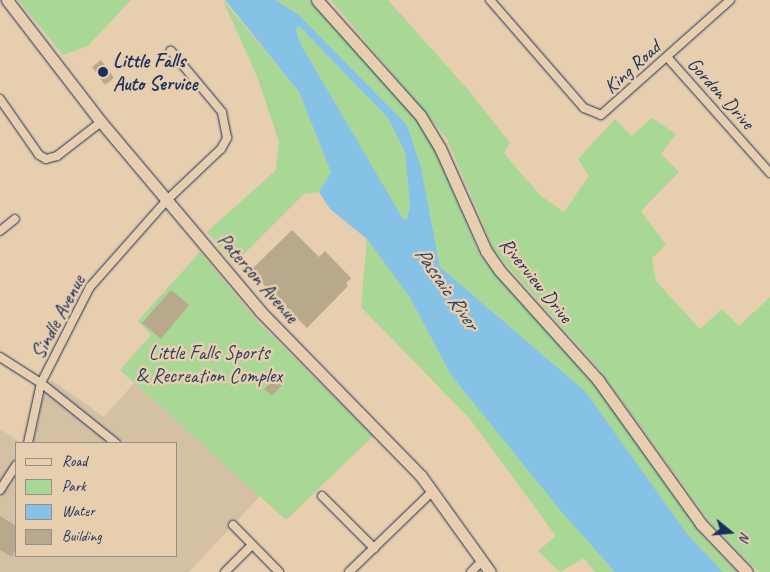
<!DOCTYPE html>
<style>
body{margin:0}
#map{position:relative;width:770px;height:572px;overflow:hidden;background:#e6ceae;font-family:Caveat,sans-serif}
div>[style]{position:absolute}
.built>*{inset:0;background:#d4c0a3}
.green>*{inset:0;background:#a9d796}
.water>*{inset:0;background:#85c2e5}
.building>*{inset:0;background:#b9a98c}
.roads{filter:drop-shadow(0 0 1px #1b2f5e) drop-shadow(0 0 1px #1b2f5e)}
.street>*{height:8px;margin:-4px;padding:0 4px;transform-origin:4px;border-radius:4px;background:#e6ceae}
.secondary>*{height:11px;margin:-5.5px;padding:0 5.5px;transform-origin:5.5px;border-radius:5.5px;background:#e6ceae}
.dots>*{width:14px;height:14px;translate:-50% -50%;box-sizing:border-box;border:2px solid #e6ceae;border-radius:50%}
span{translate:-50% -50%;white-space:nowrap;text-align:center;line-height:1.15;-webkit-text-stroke:5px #e6ceae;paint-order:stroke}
.poi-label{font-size:20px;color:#1b2f5e;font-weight:700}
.left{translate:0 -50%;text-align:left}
.street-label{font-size:20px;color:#1b2f5e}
.park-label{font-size:20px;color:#294064}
.water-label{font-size:21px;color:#263e6c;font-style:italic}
.legend{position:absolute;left:15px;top:442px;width:162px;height:115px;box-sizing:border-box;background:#e6ceae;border:1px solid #958e8e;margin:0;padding:6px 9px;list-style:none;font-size:15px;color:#1b2f5e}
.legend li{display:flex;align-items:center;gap:10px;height:25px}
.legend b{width:25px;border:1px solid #958e8e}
.north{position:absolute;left:705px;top:507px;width:50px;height:50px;-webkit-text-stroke:4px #e6ceae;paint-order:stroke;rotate:107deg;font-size:14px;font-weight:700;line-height:20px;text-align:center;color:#1b2f5e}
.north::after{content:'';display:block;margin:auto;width:18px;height:22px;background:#1b2f5e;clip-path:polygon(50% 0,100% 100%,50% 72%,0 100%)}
</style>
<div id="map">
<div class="built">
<div style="clip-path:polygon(52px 380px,104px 417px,134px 383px,260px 496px,189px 572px,0 572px,0 429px,22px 443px,16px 443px,16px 556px,176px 556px,176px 443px,33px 443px,44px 394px)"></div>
</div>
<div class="green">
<div style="clip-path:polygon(18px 0,131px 0,88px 46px,63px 55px)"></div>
<div style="clip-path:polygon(223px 0,299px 92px,331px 172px,319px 192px,304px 194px,234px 264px,207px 232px,276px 170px,279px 142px,258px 79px)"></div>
<div style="clip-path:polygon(275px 0,309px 0,408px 107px,430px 137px,480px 256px,599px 391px,702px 536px,737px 572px,723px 572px,688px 535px,585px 391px,440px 267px,421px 167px,407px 125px,298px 14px)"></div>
<div style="clip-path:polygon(331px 0,388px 0,470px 92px,510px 143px,504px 153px,518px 170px,541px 196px,564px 212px,589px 176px,578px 159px,615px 119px,631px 136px,652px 118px,676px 134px,661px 154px,679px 172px,641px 211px,666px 245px,652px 258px,656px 281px,700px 329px,722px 309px,739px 326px,770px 297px,770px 572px,759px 572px,712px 525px,601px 371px,495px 252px,447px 139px)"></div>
<div style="clip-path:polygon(299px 26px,388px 118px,405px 152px,410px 206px,407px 219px,403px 220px,300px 43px,296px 29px)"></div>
<div style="clip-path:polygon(367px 239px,409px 296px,451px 375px,615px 572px,595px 572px,584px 558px,560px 572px,538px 551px,556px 536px,545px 521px,470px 419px,361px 307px)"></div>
<div style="clip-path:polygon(200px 252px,259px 323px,373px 436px,286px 520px,120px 370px,151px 335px,138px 321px)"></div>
</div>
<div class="water">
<div style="clip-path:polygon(evenodd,225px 0,275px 0,298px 14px,407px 125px,421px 167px,440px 267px,585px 391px,688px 535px,723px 572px,615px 572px,561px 511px,451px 375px,409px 296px,367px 239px,330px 209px,319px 192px,331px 172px,299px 92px,225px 0,299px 26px,388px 118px,405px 152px,410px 206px,407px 219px,403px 219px,300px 43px,296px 29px,299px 26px)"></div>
</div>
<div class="building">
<div style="clip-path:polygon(101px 60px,114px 78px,105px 85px,92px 67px)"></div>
<div style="clip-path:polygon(292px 230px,319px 257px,325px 251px,351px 278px,346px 283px,348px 286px,307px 328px,250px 271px)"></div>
<div style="clip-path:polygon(171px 290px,189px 305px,161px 339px,142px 323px)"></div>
<div style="clip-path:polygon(274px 378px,282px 385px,272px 396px,264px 389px)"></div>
<div style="clip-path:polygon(0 516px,16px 526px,16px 549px,12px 557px,0 550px)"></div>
</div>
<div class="roads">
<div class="street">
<div style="left:490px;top:0;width:143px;rotate:49deg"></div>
<div style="left:584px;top:108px;width:18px;rotate:22deg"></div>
<div style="left:601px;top:115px;width:173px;rotate:-41.7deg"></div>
<div style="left:667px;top:57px;width:155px;rotate:48.4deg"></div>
<div style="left:0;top:99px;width:68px;rotate:55.1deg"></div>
<div style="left:39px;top:155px;width:8px;rotate:30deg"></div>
<div style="left:46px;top:159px;width:11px;rotate:-15deg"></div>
<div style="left:57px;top:156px;width:56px;rotate:-37.7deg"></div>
<div style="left:0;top:231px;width:19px;rotate:-39deg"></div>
<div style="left:0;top:357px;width:49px;rotate:32.4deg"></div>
<div style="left:41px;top:383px;width:96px;rotate:38.7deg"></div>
<div style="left:28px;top:443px;width:61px;rotate:-77.8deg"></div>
<div style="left:41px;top:383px;width:108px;rotate:-63deg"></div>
<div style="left:90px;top:287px;width:116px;rotate:-48.5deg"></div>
<div style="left:167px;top:200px;width:74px;rotate:-43.4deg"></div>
<div style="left:221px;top:149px;width:13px;rotate:-61deg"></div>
<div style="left:227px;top:138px;width:26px;rotate:-101deg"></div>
<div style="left:222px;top:112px;width:80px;rotate:-129.9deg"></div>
<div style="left:0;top:490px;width:30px;rotate:-57deg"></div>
<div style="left:322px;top:496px;width:74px;rotate:45deg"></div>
<div style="left:233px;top:525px;width:66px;rotate:45.6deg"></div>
<div style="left:225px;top:572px;width:38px;rotate:-45deg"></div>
<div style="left:349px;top:572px;width:117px;rotate:-44deg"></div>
<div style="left:471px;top:572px;width:16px;rotate:-45deg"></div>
</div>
<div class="secondary">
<div style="left:7px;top:0;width:154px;rotate:52.4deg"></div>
<div style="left:101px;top:122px;width:248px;rotate:49.9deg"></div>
<div style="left:261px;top:312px;width:229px;rotate:45.7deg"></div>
<div style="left:421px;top:476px;width:118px;rotate:54.3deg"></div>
<div style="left:317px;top:0;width:154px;rotate:48.2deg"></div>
<div style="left:420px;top:115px;width:39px;rotate:59deg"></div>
<div style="left:440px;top:148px;width:113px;rotate:65.9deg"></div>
<div style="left:486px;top:251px;width:24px;rotate:55deg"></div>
<div style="left:500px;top:271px;width:147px;rotate:48deg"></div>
<div style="left:598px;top:380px;width:177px;rotate:54.4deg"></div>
<div style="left:701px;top:524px;width:66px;rotate:46.2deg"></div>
</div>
</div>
<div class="dots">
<div style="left:103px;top:72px;background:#1b2f5e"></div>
</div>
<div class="poi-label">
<span class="left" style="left:113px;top:72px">Little Falls<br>Auto Service</span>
</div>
<div class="street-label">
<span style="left:632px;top:67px;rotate:-42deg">King Road</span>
<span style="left:721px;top:93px;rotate:48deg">Gordon Drive</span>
<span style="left:258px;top:278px;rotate:49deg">Paterson Avenue</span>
<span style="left:536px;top:280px;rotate:51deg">Riverview Drive</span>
<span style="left:58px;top:317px;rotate:-62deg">Sindle Avenue</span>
</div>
<div class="park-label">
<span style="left:209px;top:364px">Little Falls Sports<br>&amp; Recreation Complex</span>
</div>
<div class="water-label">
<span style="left:447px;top:288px;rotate:55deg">Passaic River</span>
</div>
<ul class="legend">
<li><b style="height:6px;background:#e6ceae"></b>Road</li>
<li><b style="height:14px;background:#a9d796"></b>Park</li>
<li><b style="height:14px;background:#85c2e5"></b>Water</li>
<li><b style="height:14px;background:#b9a98c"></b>Building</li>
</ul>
<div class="north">N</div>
</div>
